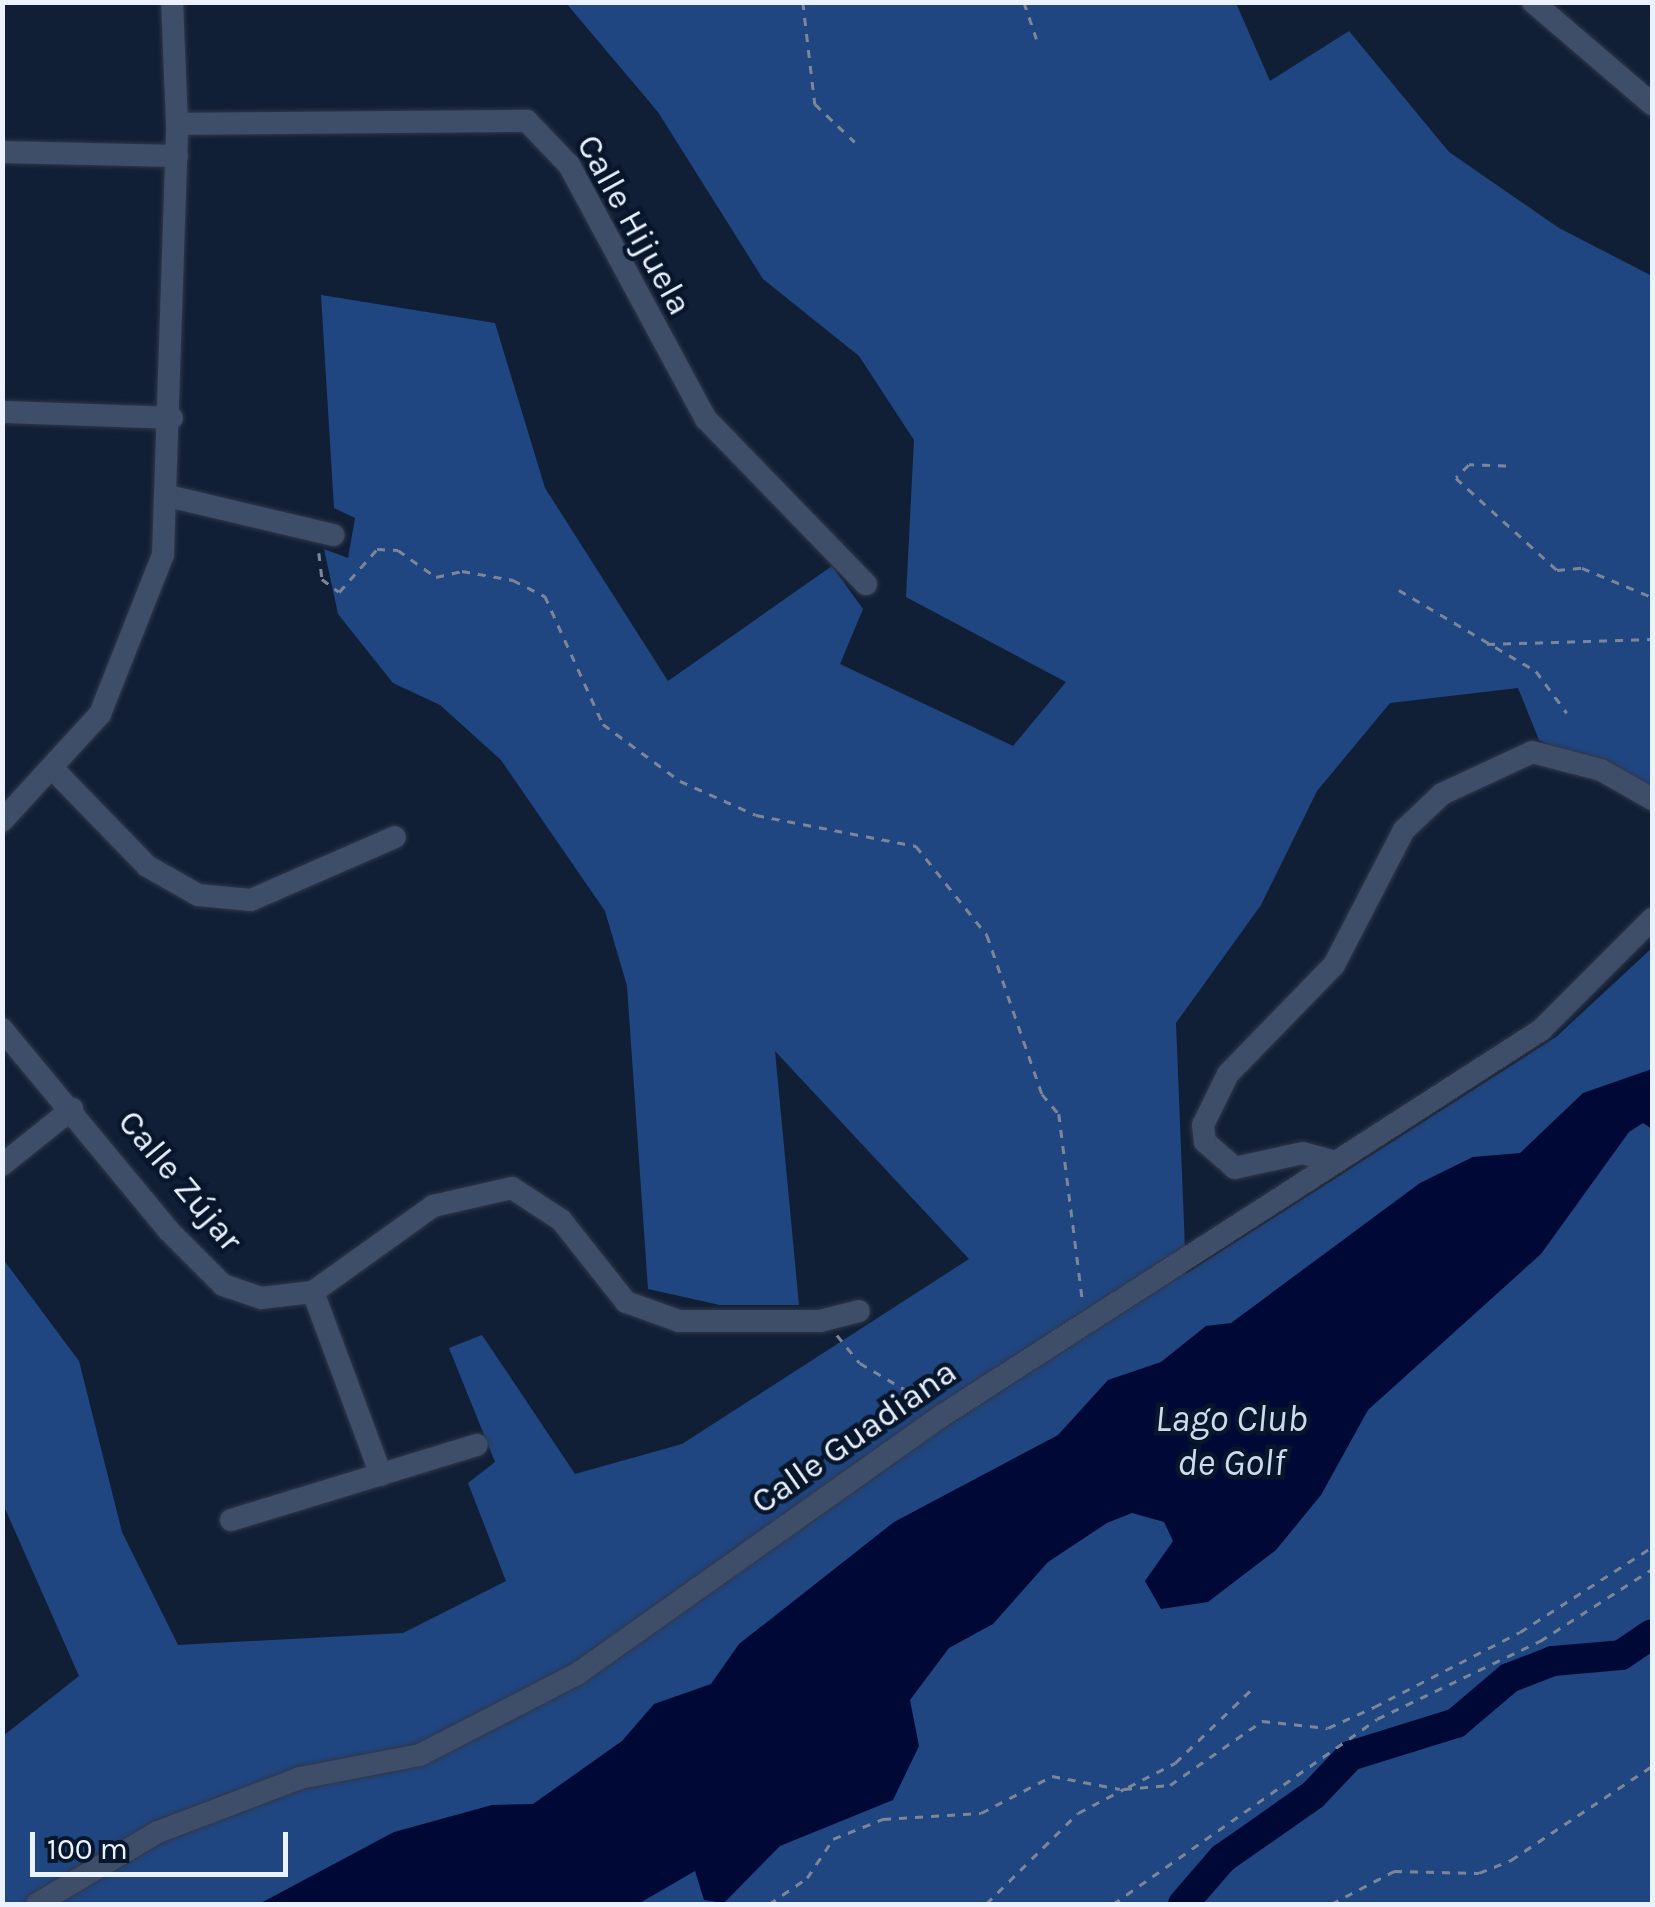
<!DOCTYPE html>
<meta charset="utf-8">
<style>
body{margin:0}
#map{position:relative;width:1655px;height:1907px;overflow:hidden;background:#111f36;font-family:Karla,sans-serif}
div>[style]{position:absolute}
.green>*{inset:0;background:#204681}
.water>*{inset:0;background:#000836}
.river>*{height:30px;margin:-15px;padding:0 15px;transform-origin:15px;border-radius:15px;background:#000836}
.path>*{height:2.5px;margin-top:-1.25px;transform-origin:0;background:repeating-linear-gradient(90deg,#7b8698 0 8px,transparent 0 16px)}
.roads{filter:drop-shadow(0 0 2px #30374a) drop-shadow(0 0 2px #30374a)}
.minor>*{height:22px;margin:-11px;padding:0 11px;transform-origin:11px;border-radius:11px;background:#3e4e68}
span{translate:-50% -50%;white-space:nowrap;text-align:center;line-height:1.15;-webkit-text-stroke:9px #08162c;paint-order:stroke}
.street-label{font-size:35px;color:#eaf2ff}
.water-label{font-size:38px;color:#cedbee;font-style:italic}
.frame{position:absolute;inset:0;border:5px solid #eaf2ff;pointer-events:none}
.scale{position:absolute;left:30px;top:1832px;width:258px;height:45px;box-sizing:border-box;border:5px solid #eaf2ff;border-top:0;padding-left:12px;font-size:30px;line-height:35px;white-space:nowrap;color:#eaf2ff;-webkit-text-stroke:8px #08162c;paint-order:stroke}
</style>
<div id="map">
<div class="green">
<div style="clip-path:polygon(566px 3px,1236px 3px,1270px 81px,1349px 31px,1449px 152px,1559px 228px,1652px 276px,1652px 796px,1539px 740px,1518px 688px,1390px 703px,1317px 791px,1261px 905px,1176px 1023px,1186px 1274px,1556px 1037px,1652px 948px,1652px 1904px,3px 1904px,3px 1736px,79px 1676px,3px 1504px,3px 1259px,79px 1361px,122px 1532px,178px 1645px,403px 1633px,506px 1581px,468px 1483px,495px 1462px,449px 1348px,482px 1335px,575px 1474px,682px 1444px,969px 1259px,775px 1051px,799px 1305px,720px 1305px,648px 1289px,627px 986px,605px 911px,501px 760px,440px 705px,393px 683px,338px 614px,324px 549px,348px 558px,355px 518px,334px 508px,321px 295px,495px 323px,545px 488px,668px 681px,832px 566px,863px 609px,840px 664px,1013px 746px,1066px 682px,906px 597px,914px 440px,859px 356px,763px 279px,658px 112px)"></div>
</div>
<div class="water">
<div style="clip-path:polygon(1652px 1069px,1652px 1129px,1643px 1123px,1629px 1132px,1541px 1254px,1368px 1410px,1321px 1495px,1276px 1550px,1208px 1602px,1161px 1609px,1145px 1581px,1173px 1541px,1164px 1522px,1132px 1513px,1107px 1523px,1048px 1562px,993px 1624px,949px 1648px,910px 1700px,919px 1746px,893px 1800px,780px 1846px,724px 1903px,704px 1900px,695px 1871px,638px 1904px,259px 1904px,394px 1832px,492px 1805px,533px 1804px,622px 1741px,654px 1704px,711px 1684px,739px 1644px,894px 1522px,1058px 1435px,1108px 1380px,1161px 1362px,1206px 1326px,1231px 1323px,1420px 1183px,1473px 1157px,1520px 1153px,1583px 1093px)"></div>
</div>
<div class="river">
<div style="left:1183px;top:1904px;width:61px;rotate:-49deg"></div>
<div style="left:1223px;top:1858px;width:110px;rotate:-35deg"></div>
<div style="left:1313px;top:1795px;width:54px;rotate:-46.5deg"></div>
<div style="left:1350px;top:1756px;width:111px;rotate:-17.3deg"></div>
<div style="left:1456px;top:1723px;width:70px;rotate:-40.3deg"></div>
<div style="left:1509px;top:1678px;width:47px;rotate:-21.1deg"></div>
<div style="left:1553px;top:1661px;width:68px;rotate:-5deg"></div>
<div style="left:1621px;top:1655px;width:37px;rotate:-34deg"></div>
</div>
<div class="path">
<div style="left:803px;top:2px;width:103px;rotate:83.3deg"></div>
<div style="left:815px;top:104px;width:55px;rotate:43.5deg"></div>
<div style="left:1024px;top:2px;width:39px;rotate:71deg"></div>
<div style="left:1506px;top:466px;width:37px;rotate:-178deg"></div>
<div style="left:1469px;top:465px;width:18px;rotate:135deg"></div>
<div style="left:1456px;top:478px;width:137px;rotate:42.3deg"></div>
<div style="left:1557px;top:570px;width:25px;rotate:-5deg"></div>
<div style="left:1582px;top:568px;width:76px;rotate:22.5deg"></div>
<div style="left:319px;top:553px;width:26px;rotate:83deg"></div>
<div style="left:322px;top:579px;width:21px;rotate:37deg"></div>
<div style="left:339px;top:592px;width:57px;rotate:-48.5deg"></div>
<div style="left:377px;top:549px;width:21px;rotate:3deg"></div>
<div style="left:398px;top:550px;width:47px;rotate:35.4deg"></div>
<div style="left:436px;top:577px;width:27px;rotate:-13deg"></div>
<div style="left:462px;top:571px;width:52px;rotate:10deg"></div>
<div style="left:513px;top:580px;width:36px;rotate:27deg"></div>
<div style="left:545px;top:596px;width:141px;rotate:65.6deg"></div>
<div style="left:603px;top:724px;width:96px;rotate:36.5deg"></div>
<div style="left:680px;top:781px;width:83px;rotate:24.1deg"></div>
<div style="left:756px;top:815px;width:163px;rotate:11deg"></div>
<div style="left:916px;top:846px;width:114px;rotate:51.4deg"></div>
<div style="left:987px;top:935px;width:168px;rotate:70.9deg"></div>
<div style="left:1042px;top:1094px;width:26px;rotate:50deg"></div>
<div style="left:1059px;top:1114px;width:191px;rotate:82.8deg"></div>
<div style="left:1399px;top:590px;width:159px;rotate:30.6deg"></div>
<div style="left:1536px;top:671px;width:52px;rotate:53.6deg"></div>
<div style="left:1487px;top:644px;width:165px;rotate:-1.7deg"></div>
<div style="left:837px;top:1335px;width:36px;rotate:51deg"></div>
<div style="left:860px;top:1363px;width:77px;rotate:30.6deg"></div>
<div style="left:1128px;top:1787px;width:53px;rotate:-27.1deg"></div>
<div style="left:1175px;top:1763px;width:110px;rotate:-43.9deg"></div>
<div style="left:769px;top:1904px;width:46px;rotate:-34.4deg"></div>
<div style="left:807px;top:1878px;width:47px;rotate:-56.3deg"></div>
<div style="left:833px;top:1839px;width:54px;rotate:-21.8deg"></div>
<div style="left:883px;top:1819px;width:98px;rotate:-3.5deg"></div>
<div style="left:981px;top:1813px;width:80px;rotate:-27.5deg"></div>
<div style="left:1052px;top:1776px;width:69px;rotate:10.8deg"></div>
<div style="left:986px;top:1904px;width:129px;rotate:-44.7deg"></div>
<div style="left:1078px;top:1813px;width:52px;rotate:-27.6deg"></div>
<div style="left:1124px;top:1789px;width:46px;rotate:-5deg"></div>
<div style="left:1170px;top:1785px;width:112px;rotate:-34.8deg"></div>
<div style="left:1262px;top:1721px;width:66px;rotate:6.1deg"></div>
<div style="left:1328px;top:1728px;width:51px;rotate:-24.5deg"></div>
<div style="left:1374px;top:1707px;width:164px;rotate:-27.2deg"></div>
<div style="left:1520px;top:1632px;width:157px;rotate:-32.8deg"></div>
<div style="left:1113px;top:1904px;width:322px;rotate:-35deg"></div>
<div style="left:1377px;top:1719px;width:181px;rotate:-25.6deg"></div>
<div style="left:1540px;top:1641px;width:133px;rotate:-32.7deg"></div>
<div style="left:1331px;top:1904px;width:71px;rotate:-27.6deg"></div>
<div style="left:1394px;top:1871px;width:85px;rotate:1.3deg"></div>
<div style="left:1479px;top:1873px;width:35px;rotate:-22deg"></div>
<div style="left:1511px;top:1860px;width:169px;rotate:-33.7deg"></div>
</div>
<div class="roads">
<div class="minor">
<div style="left:1533px;top:2px;width:157px;rotate:40.6deg"></div>
<div style="left:177px;top:124px;width:350px;rotate:-0.5deg"></div>
<div style="left:527px;top:121px;width:61px;rotate:46.3deg"></div>
<div style="left:569px;top:165px;width:289px;rotate:61.7deg"></div>
<div style="left:706px;top:419px;width:230px;rotate:45.9deg"></div>
<div style="left:2px;top:152px;width:175px;rotate:1.3deg"></div>
<div style="left:2px;top:412px;width:170px;rotate:2deg"></div>
<div style="left:168px;top:496px;width:170px;rotate:13.3deg"></div>
<div style="left:53px;top:769px;width:135px;rotate:45.9deg"></div>
<div style="left:147px;top:866px;width:59px;rotate:29.6deg"></div>
<div style="left:198px;top:895px;width:53px;rotate:5.4deg"></div>
<div style="left:251px;top:900px;width:157px;rotate:-23.6deg"></div>
<div style="left:2px;top:821px;width:145px;rotate:-47.5deg"></div>
<div style="left:100px;top:714px;width:171px;rotate:-68.4deg"></div>
<div style="left:163px;top:555px;width:431px;rotate:-88.1deg"></div>
<div style="left:177px;top:124px;width:122px;rotate:-92.3deg"></div>
<div style="left:2px;top:1029px;width:262px;rotate:50.4deg"></div>
<div style="left:169px;top:1231px;width:76px;rotate:45deg"></div>
<div style="left:223px;top:1285px;width:40px;rotate:18.9deg"></div>
<div style="left:261px;top:1298px;width:52px;rotate:-6.6deg"></div>
<div style="left:313px;top:1292px;width:148px;rotate:-35.6deg"></div>
<div style="left:433px;top:1206px;width:81px;rotate:-12.8deg"></div>
<div style="left:512px;top:1188px;width:59px;rotate:33.1deg"></div>
<div style="left:561px;top:1220px;width:105px;rotate:51.6deg"></div>
<div style="left:626px;top:1302px;width:56px;rotate:19.7deg"></div>
<div style="left:679px;top:1321px;width:141px"></div>
<div style="left:820px;top:1321px;width:40px;rotate:-14.4deg"></div>
<div style="left:1332px;top:1161px;width:30px;rotate:-165deg"></div>
<div style="left:1303px;top:1153px;width:70px;rotate:167.6deg"></div>
<div style="left:1235px;top:1168px;width:40px;rotate:-139deg"></div>
<div style="left:1205px;top:1142px;width:17px;rotate:-97deg"></div>
<div style="left:1203px;top:1125px;width:57px;rotate:-63.9deg"></div>
<div style="left:1228px;top:1074px;width:152px;rotate:-45.8deg"></div>
<div style="left:1334px;top:965px;width:152px;rotate:-62.6deg"></div>
<div style="left:1404px;top:830px;width:52px;rotate:-43.5deg"></div>
<div style="left:1442px;top:794px;width:99px;rotate:-25deg"></div>
<div style="left:1532px;top:752px;width:71px;rotate:14.6deg"></div>
<div style="left:1601px;top:770px;width:59px;rotate:29.6deg"></div>
<div style="left:2px;top:1165px;width:90px;rotate:-38.7deg"></div>
<div style="left:313px;top:1292px;width:195px;rotate:69.6deg"></div>
<div style="left:231px;top:1520px;width:257px;rotate:-17deg"></div>
<div style="left:37px;top:1904px;width:141px;rotate:-30.8deg"></div>
<div style="left:158px;top:1832px;width:152px;rotate:-20.8deg"></div>
<div style="left:300px;top:1778px;width:122px;rotate:-10.9deg"></div>
<div style="left:420px;top:1755px;width:177px;rotate:-27.3deg"></div>
<div style="left:577px;top:1674px;width:448px;rotate:-35.3deg"></div>
<div style="left:943px;top:1415px;width:711px;rotate:-32.77deg"></div>
<div style="left:1541px;top:1030px;width:157px;rotate:-45deg"></div>
</div>
</div>
<div class="street-label">
<span style="left:634px;top:225px;rotate:61deg">Calle Hijuela</span>
<span style="left:180px;top:1181px;rotate:50deg">Calle Zújar</span>
<span style="left:854px;top:1437px;rotate:-35deg">Calle Guadiana</span>
</div>
<div class="water-label">
<span style="left:1231px;top:1441px">Lago Club<br>de Golf</span>
</div>
<div class="frame"></div>
<div class="scale">100 m</div>
</div>
